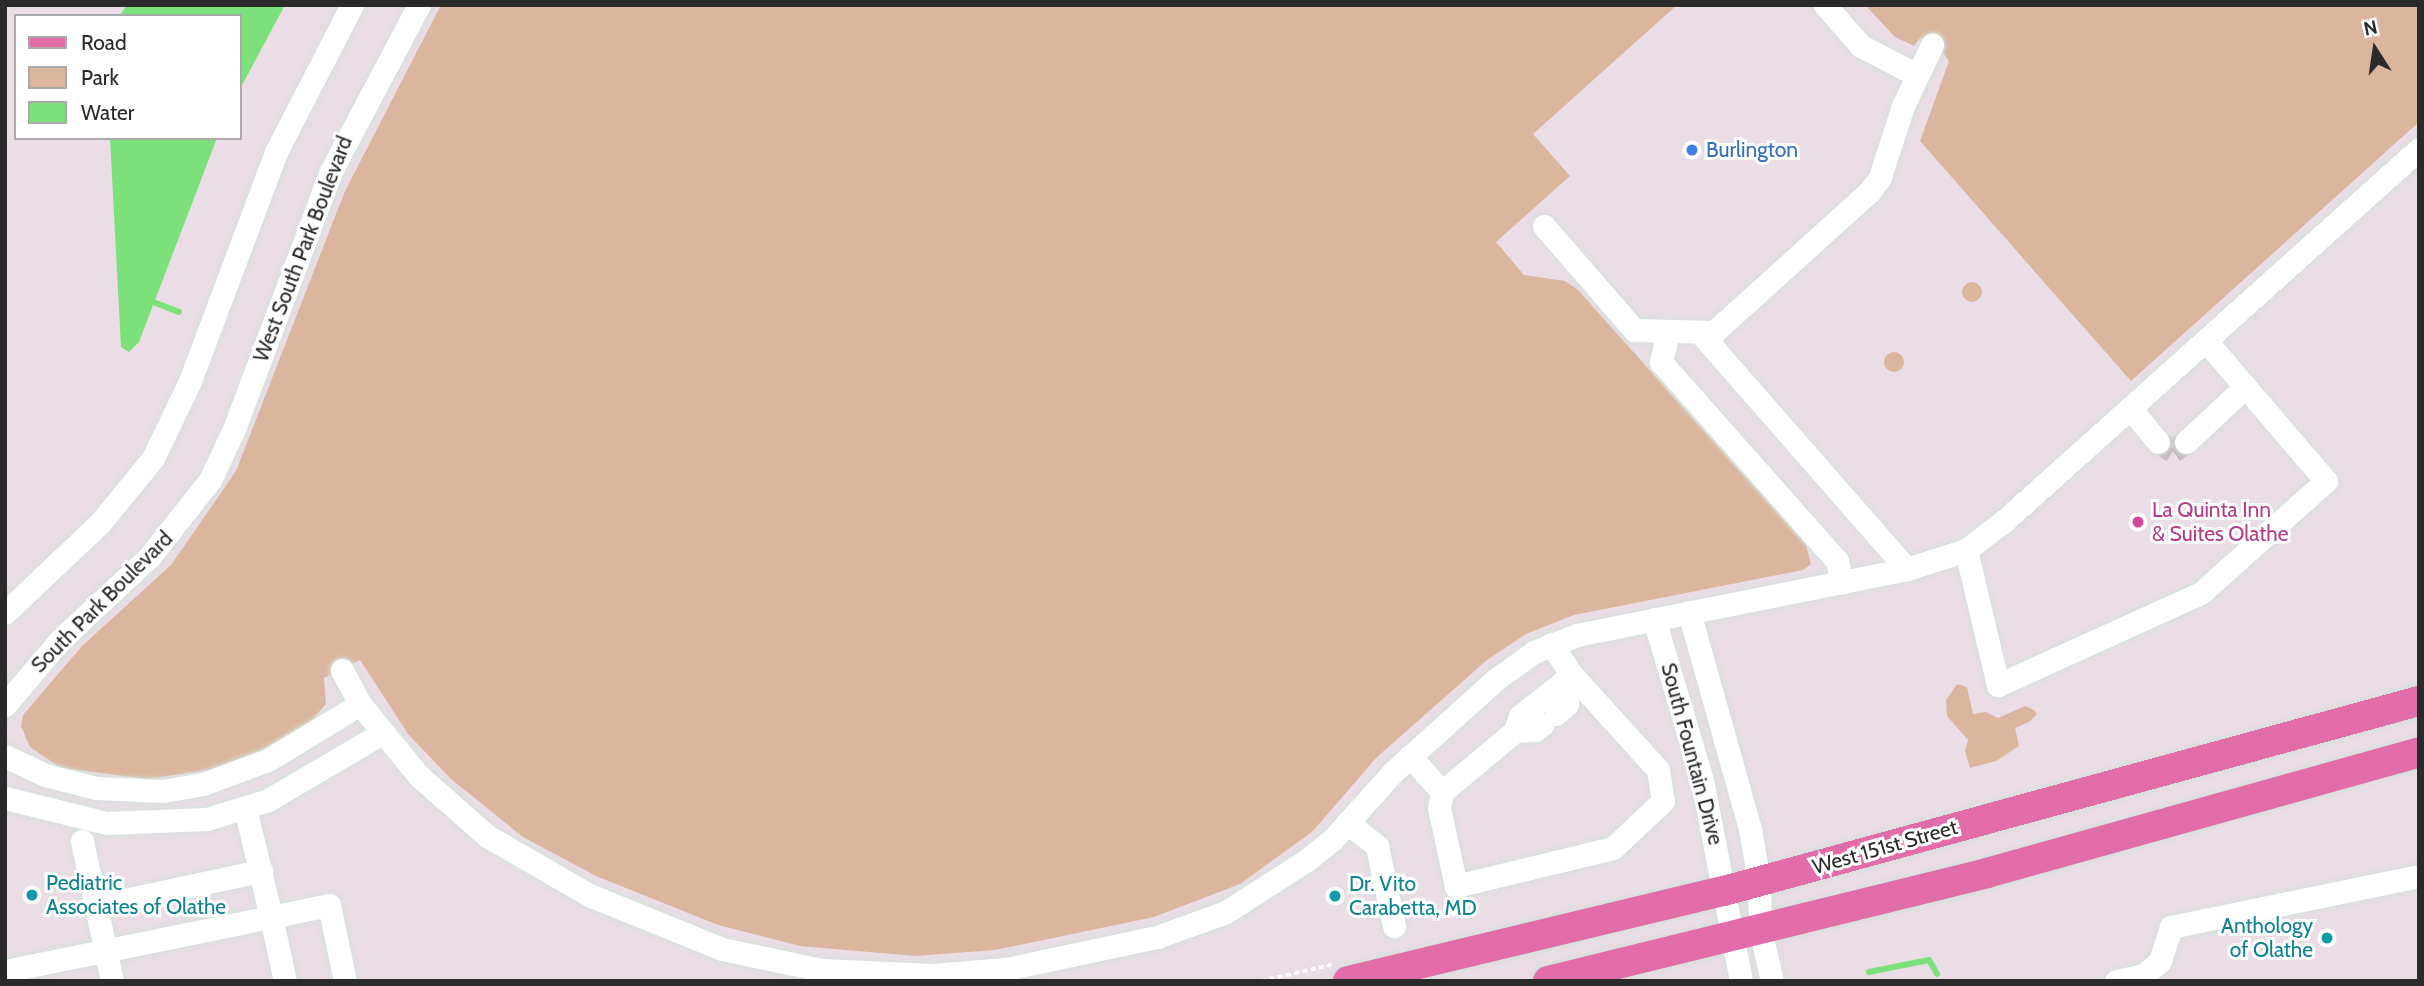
<!DOCTYPE html>
<style>
body{margin:0}
#map{position:relative;width:2424px;height:986px;overflow:hidden;background:#eadde6;font-family:Cabin,sans-serif}
div>[style]{position:absolute}
.green>*{inset:0;background:#dbb69f}
.round{border-radius:50%}
.water>*{inset:0;background:#7de17b}
.stream>*{height:6px;margin:-3px;padding:0 3px;transform-origin:3px;border-radius:3px;background:#7de17b}
.minor-tunnel>*{height:23px;margin-top:-11.5px;transform-origin:0;background:repeating-linear-gradient(90deg,#c4b9c0 0 23px,transparent 0 34px)}
.path>*{height:3.5px;margin-top:-1.75px;transform-origin:0;background:repeating-linear-gradient(90deg,#fff 0 5px,transparent 0 8.5px)}
.roads{filter:drop-shadow(0 0 2px #d2e1da) drop-shadow(0 0 2px #d2e1da)}
.minor>*{height:23px;margin:-11.5px;padding:0 11.5px;transform-origin:11.5px;border-radius:11.5px;background:#fff}
.major>*{height:30px;margin:-15px;padding:0 15px;transform-origin:15px;border-radius:15px;background:#e16ca8}
.dots>*{width:19px;height:19px;translate:-50% -50%;box-sizing:border-box;border:4px solid #fff;border-radius:50%}
span{translate:-50% -50%;white-space:nowrap;text-align:center;line-height:1.15;-webkit-text-stroke:6px #fff;paint-order:stroke}
.shop-label{font-size:21px;color:#366cbe}
.left{translate:0 -50%;text-align:left}
.street-label{font-size:21px;color:#2a2a2a}
.hotel-label{font-size:21px;color:#b23c85}
.culture-label{font-size:21px;color:#0d838f}
.right{translate:-100% -50%;text-align:right}
.frame{position:absolute;inset:0;border:7px solid #2a2a2a;pointer-events:none}
.legend{position:absolute;left:14px;top:14px;width:228px;height:126px;box-sizing:border-box;background:#fff;border:2px solid #aaa;margin:0;padding:9px 12px;list-style:none;font-size:21px;color:#2a2a2a}
.legend li{display:flex;align-items:center;gap:14px;height:35px}
.legend b{width:35px;border:2px solid #aaa}
.north{position:absolute;left:2340px;top:14px;width:70px;height:70px;-webkit-text-stroke:5px #fff;paint-order:stroke;rotate:348deg;font-size:19px;font-weight:700;line-height:28px;text-align:center;color:#2a2a2a}
.north::after{content:'';display:block;margin:auto;width:24px;height:32px;background:#2a2a2a;clip-path:polygon(50% 0,100% 100%,50% 72%,0 100%)}
</style>
<div id="map">
<div class="green">
<div style="clip-path:polygon(441px 5px,1677px 5px,1533px 134px,1570px 176px,1496px 242px,1524px 275px,1565px 281px,1578px 290px,1806px 545px,1811px 564px,1803px 570px,1574px 615px,1526px 634px,1487px 660px,1377px 757px,1312px 832px,1240px 884px,1154px 917px,995px 950px,915px 956px,800px 946px,718px 925px,596px 876px,523px 837px,451px 779px,408px 734px,360px 660px,324px 678px,326px 704px,313px 719px,258px 752px,209px 770px,148px 779px,61px 768px,30px 747px,21px 726px,23px 715px,82px 646px,171px 565px,236px 471px,345px 191px)"></div>
<div style="clip-path:polygon(1865px 5px,2419px 5px,2419px 122px,2131px 381px,1920px 141px,1949px 61px,1942px 51px,1920px 38px,1914px 46px,1895px 37px)"></div>
<div class="round" style="left:1962px;top:282px;width:20px;height:20px"></div>
<div class="round" style="left:1884px;top:352px;width:20px;height:20px"></div>
<div style="clip-path:polygon(1957px 684px,1967px 687px,1973px 714px,1986px 712px,1998px 718px,2025px 706px,2034px 710px,2037px 714px,2029px 722px,2015px 728px,2019px 746px,1996px 761px,1970px 768px,1965px 751px,1968px 740px,1947px 716px,1946px 700px)"></div>
</div>
<div class="water">
<div style="clip-path:polygon(127px 5px,285px 5px,240px 89px,240px 16px,119px 16px)"></div>
<div style="clip-path:polygon(110px 138px,217px 138px,139px 342px,129px 352px,121px 347px)"></div>
</div>
<div class="stream">
<div style="left:148px;top:300px;width:33px;rotate:21deg"></div>
<div style="left:1869px;top:972px;width:61px;rotate:-11.3deg"></div>
<div style="left:1929px;top:960px;width:16px;rotate:60deg"></div>
</div>
<div class="minor-tunnel">
<div style="left:2158px;top:442px;width:17px;rotate:31deg"></div>
<div style="left:2173px;top:451px;width:16px;rotate:-35deg"></div>
</div>
<div class="path">
<div style="left:1261px;top:981px;width:72px;rotate:-12.9deg"></div>
</div>
<div class="roads">
<div class="minor">
<div style="left:1825px;top:5px;width:55px;rotate:48.7deg"></div>
<div style="left:1861px;top:46px;width:63px;rotate:27.4deg"></div>
<div style="left:1544px;top:226px;width:138px;rotate:49.1deg"></div>
<div style="left:1634px;top:330px;width:80px;rotate:1.4deg"></div>
<div style="left:1714px;top:332px;width:210px;rotate:-42.1deg"></div>
<div style="left:1870px;top:191px;width:17px;rotate:-54deg"></div>
<div style="left:1880px;top:177px;width:75px;rotate:-72.1deg"></div>
<div style="left:1903px;top:106px;width:68px;rotate:-64.6deg"></div>
<div style="left:1668px;top:333px;width:30px;rotate:104deg"></div>
<div style="left:1661px;top:362px;width:266px;rotate:48.5deg"></div>
<div style="left:1837px;top:561px;width:22px;rotate:77deg"></div>
<div style="left:1702px;top:335px;width:311px;rotate:48.8deg"></div>
<div style="left:2130px;top:408px;width:44px;rotate:50.5deg"></div>
<div style="left:2186px;top:442px;width:81px;rotate:-43deg"></div>
<div style="left:1966px;top:550px;width:139px;rotate:76.7deg"></div>
<div style="left:1998px;top:685px;width:223px;rotate:-24.4deg"></div>
<div style="left:2201px;top:593px;width:168px;rotate:-41.9deg"></div>
<div style="left:2326px;top:481px;width:184px;rotate:-130.6deg"></div>
<div style="left:1689px;top:612px;width:225px;rotate:74.3deg"></div>
<div style="left:1750px;top:829px;width:53px;rotate:80.2deg"></div>
<div style="left:1759px;top:881px;width:48px;rotate:88.8deg"></div>
<div style="left:1760px;top:929px;width:53px;rotate:77deg"></div>
<div style="left:5px;top:613px;width:131px;rotate:-43.5deg"></div>
<div style="left:100px;top:523px;width:84px;rotate:-50.8deg"></div>
<div style="left:153px;top:458px;width:85px;rotate:-64.3deg"></div>
<div style="left:190px;top:381px;width:245px;rotate:-69.4deg"></div>
<div style="left:276px;top:152px;width:165px;rotate:-62.7deg"></div>
<div style="left:1654px;top:619px;width:168px;rotate:73.4deg"></div>
<div style="left:1702px;top:780px;width:205px;rotate:79deg"></div>
<div style="left:1551px;top:644px;width:37px;rotate:56deg"></div>
<div style="left:1572px;top:675px;width:128px;rotate:47.8deg"></div>
<div style="left:1658px;top:770px;width:31px;rotate:81deg"></div>
<div style="left:1663px;top:801px;width:69px;rotate:136.8deg"></div>
<div style="left:1613px;top:848px;width:162px;rotate:166.4deg"></div>
<div style="left:1456px;top:886px;width:80px;rotate:-102.3deg"></div>
<div style="left:1439px;top:808px;width:16px;rotate:-79deg"></div>
<div style="left:1442px;top:792px;width:95px;rotate:-39.9deg"></div>
<div style="left:1515px;top:731px;width:16px;rotate:-72deg"></div>
<div style="left:1520px;top:716px;width:66px;rotate:-38.3deg"></div>
<div style="left:342px;top:670px;width:38px;rotate:62deg"></div>
<div style="left:360px;top:704px;width:93px;rotate:50.7deg"></div>
<div style="left:419px;top:776px;width:91px;rotate:41.4deg"></div>
<div style="left:487px;top:836px;width:118px;rotate:30deg"></div>
<div style="left:589px;top:895px;width:144px;rotate:22.1deg"></div>
<div style="left:722px;top:949px;width:102px;rotate:11.9deg"></div>
<div style="left:822px;top:970px;width:111px;rotate:2.6deg"></div>
<div style="left:933px;top:975px;width:73px;rotate:-4.7deg"></div>
<div style="left:1006px;top:969px;width:154px;rotate:-12deg"></div>
<div style="left:1157px;top:937px;width:73px;rotate:-19.9deg"></div>
<div style="left:1226px;top:912px;width:96px;rotate:-32.7deg"></div>
<div style="left:1307px;top:860px;width:33px;rotate:-39deg"></div>
<div style="left:1333px;top:839px;width:90px;rotate:-48.2deg"></div>
<div style="left:1393px;top:772px;width:137px;rotate:-42deg"></div>
<div style="left:1495px;top:680px;width:48px;rotate:-35.7deg"></div>
<div style="left:1534px;top:652px;width:46px;rotate:-21.6deg"></div>
<div style="left:1577px;top:635px;width:337px;rotate:-11.3deg"></div>
<div style="left:1907px;top:569px;width:62px;rotate:-17.9deg"></div>
<div style="left:1966px;top:550px;width:48px;rotate:-37.3deg"></div>
<div style="left:2004px;top:521px;width:557px;rotate:-41.87deg"></div>
<div style="left:5px;top:705px;width:85px;rotate:-49.8deg"></div>
<div style="left:60px;top:640px;width:123px;rotate:-43deg"></div>
<div style="left:150px;top:556px;width:97px;rotate:-51.7deg"></div>
<div style="left:210px;top:480px;width:56px;rotate:-64.8deg"></div>
<div style="left:234px;top:429px;width:273px;rotate:-69.4deg"></div>
<div style="left:330px;top:173px;width:190px;rotate:-62.1deg"></div>
<div style="left:1556px;top:714px;width:15px;rotate:-42deg"></div>
<div style="left:1567px;top:704px;width:22px;rotate:-98deg"></div>
<div style="left:1515px;top:731px;width:20px;rotate:-3deg"></div>
<div style="left:1535px;top:730px;width:10px;rotate:-37deg"></div>
<div style="left:5px;top:756px;width:44px;rotate:25.4deg"></div>
<div style="left:45px;top:775px;width:53px;rotate:14.3deg"></div>
<div style="left:96px;top:788px;width:67px;rotate:2.6deg"></div>
<div style="left:163px;top:791px;width:41px;rotate:-9.9deg"></div>
<div style="left:203px;top:784px;width:69px;rotate:-20.3deg"></div>
<div style="left:268px;top:760px;width:108px;rotate:-31.3deg"></div>
<div style="left:1410px;top:756px;width:48px;rotate:48.4deg"></div>
<div style="left:5px;top:798px;width:105px;rotate:13.8deg"></div>
<div style="left:107px;top:823px;width:100px;rotate:-2.3deg"></div>
<div style="left:207px;top:819px;width:64px;rotate:-17.3deg"></div>
<div style="left:268px;top:800px;width:132px;rotate:-30.4deg"></div>
<div style="left:1347px;top:823px;width:38px;rotate:37deg"></div>
<div style="left:1377px;top:846px;width:82px;rotate:78deg"></div>
<div style="left:82px;top:841px;width:143px;rotate:77.9deg"></div>
<div style="left:96px;top:906px;width:169px;rotate:-12deg"></div>
<div style="left:5px;top:971px;width:271px;rotate:-11.5deg"></div>
<div style="left:271px;top:917px;width:112px;rotate:-103.4deg"></div>
<div style="left:285px;top:981px;width:66px;rotate:-102.3deg"></div>
<div style="left:271px;top:917px;width:59px;rotate:-11.7deg"></div>
<div style="left:329px;top:905px;width:78px;rotate:78.1deg"></div>
<div style="left:2116px;top:981px;width:29px;rotate:-12deg"></div>
<div style="left:2144px;top:975px;width:21px;rotate:-41deg"></div>
<div style="left:2160px;top:961px;width:36px;rotate:-72deg"></div>
<div style="left:2171px;top:927px;width:253px;rotate:-11.6deg"></div>
</div>
<div class="major">
<div style="left:1348px;top:981px;width:387px;rotate:-13.5deg"></div>
<div style="left:1724px;top:891px;width:721px;rotate:-15.29deg"></div>
<div style="left:1548px;top:981px;width:452px;rotate:-13.8deg"></div>
<div style="left:1987px;top:873px;width:449px;rotate:-15.6deg"></div>
</div>
</div>
<div class="dots">
<div style="left:1692px;top:150px;background:#3f7fe0"></div>
<div style="left:2138px;top:522px;background:#d1479c"></div>
<div style="left:32px;top:895px;background:#0f9aa8"></div>
<div style="left:1335px;top:896px;background:#0f9aa8"></div>
<div style="left:2327px;top:938px;background:#0f9aa8"></div>
</div>
<div class="shop-label">
<span class="left" style="left:1706px;top:150px">Burlington</span>
</div>
<div class="street-label">
<span style="left:303px;top:249px;rotate:-69deg">West South Park Boulevard</span>
<span style="left:102px;top:602px;rotate:-45deg">South Park Boulevard</span>
<span style="left:1692px;top:754px;rotate:75deg">South Fountain Drive</span>
<span style="left:1885px;top:847px;rotate:-16deg">West 151st Street</span>
</div>
<div class="hotel-label">
<span class="left" style="left:2152px;top:522px">La Quinta Inn<br>&amp; Suites Olathe</span>
</div>
<div class="culture-label">
<span class="left" style="left:46px;top:895px">Pediatric<br>Associates of Olathe</span>
<span class="left" style="left:1349px;top:896px">Dr. Vito<br>Carabetta, MD</span>
<span class="right" style="left:2313px;top:938px">Anthology<br>of Olathe</span>
</div>
<div class="frame"></div>
<ul class="legend">
<li><b style="height:9px;background:#e16ca8"></b>Road</li>
<li><b style="height:19px;background:#dbb69f"></b>Park</li>
<li><b style="height:19px;background:#7de17b"></b>Water</li>
</ul>
<div class="north">N</div>
</div>
